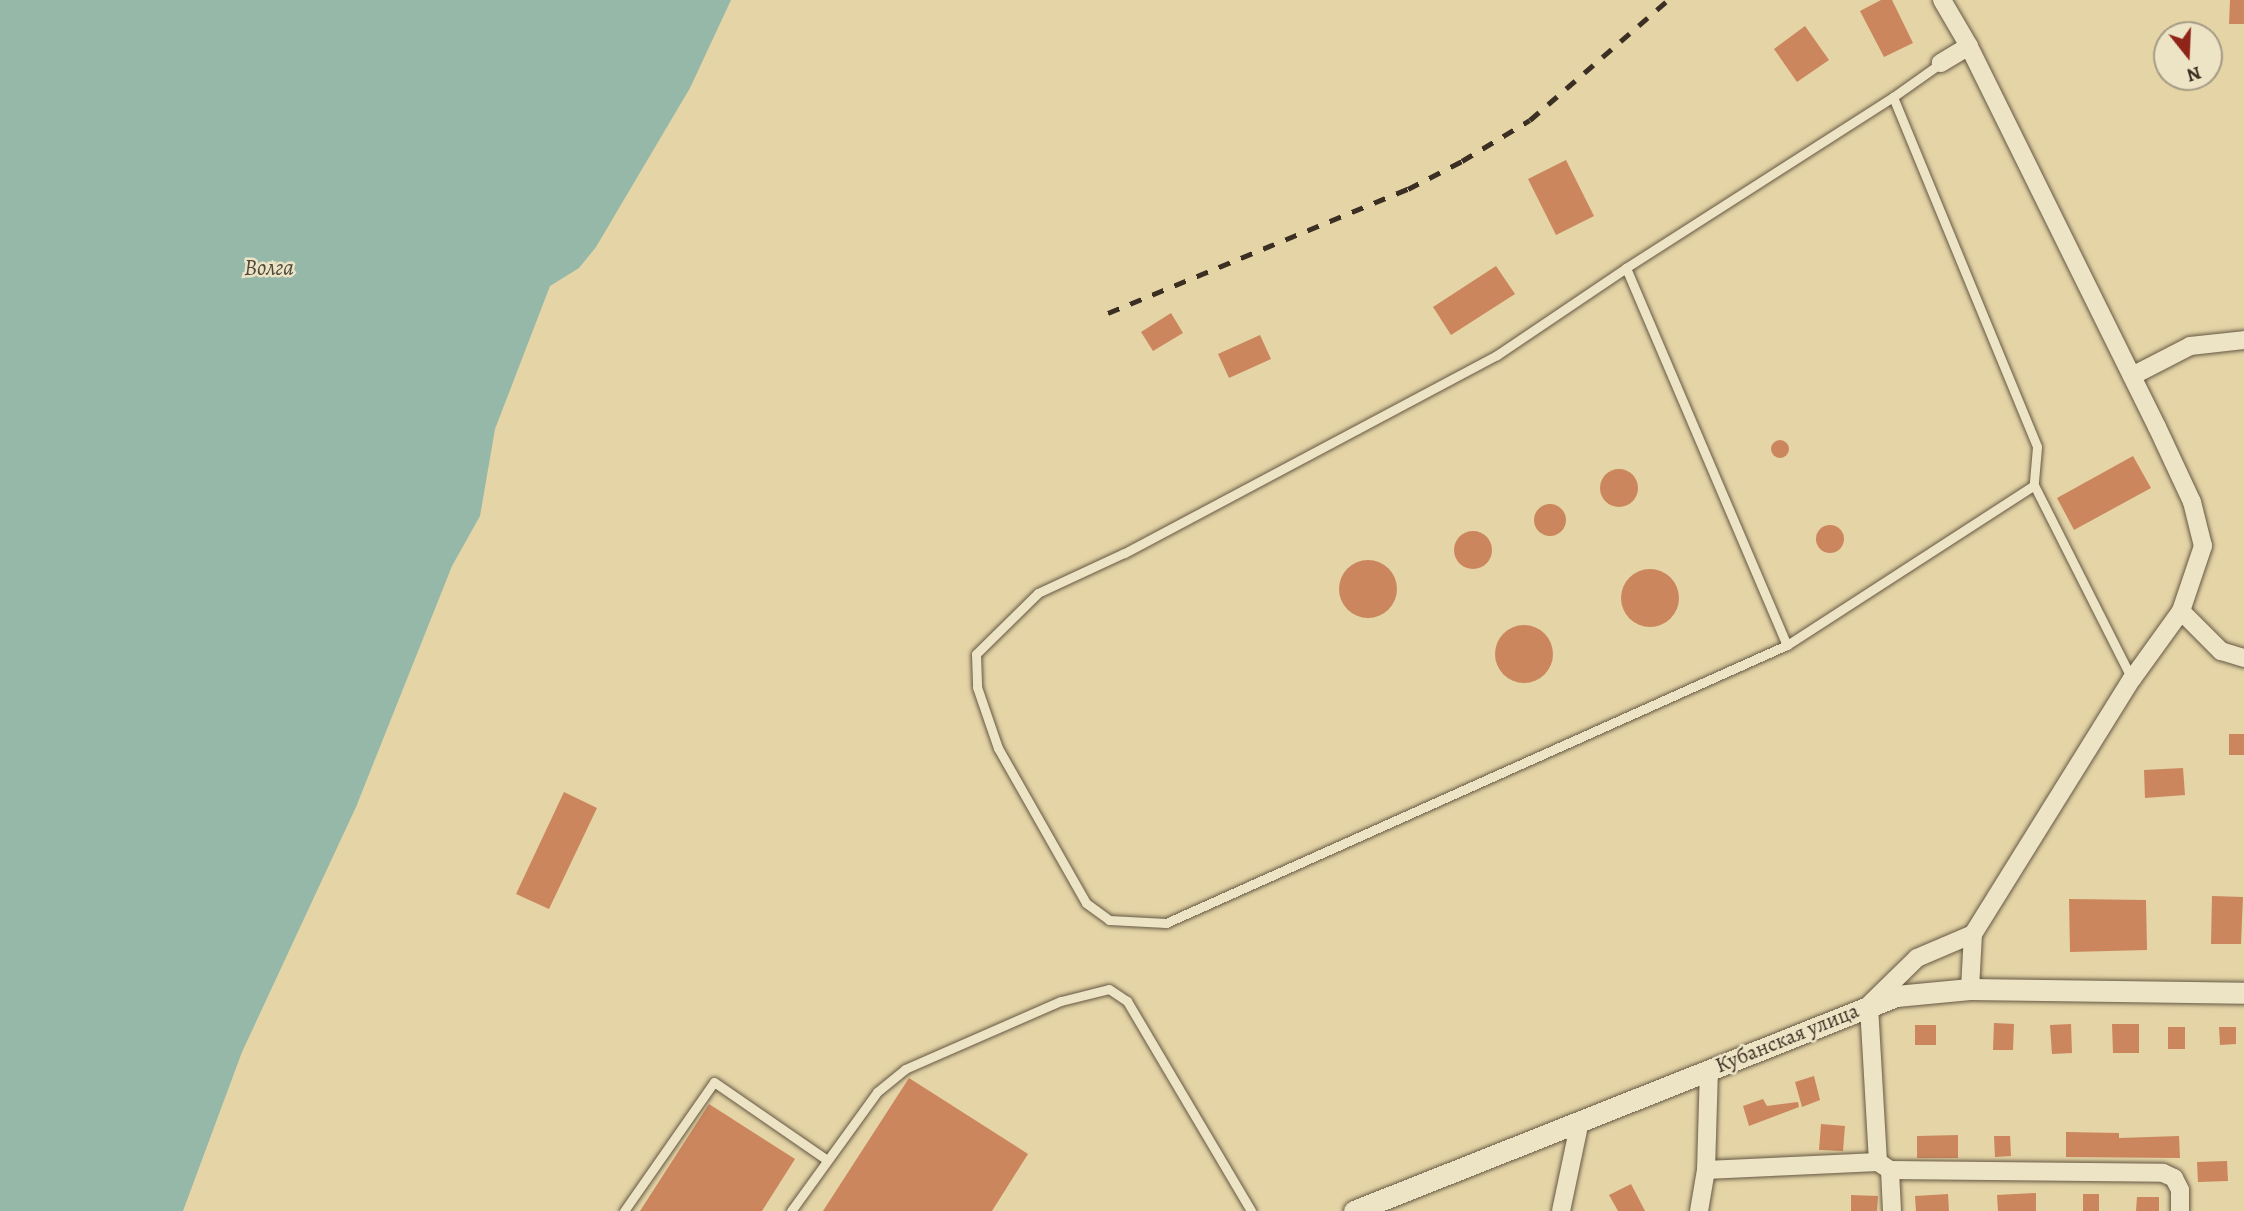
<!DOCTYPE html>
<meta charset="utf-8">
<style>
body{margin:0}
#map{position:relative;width:2244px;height:1211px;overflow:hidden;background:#e4d4a6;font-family:Alegreya,serif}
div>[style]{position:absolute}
.water>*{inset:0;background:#95b8a8}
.building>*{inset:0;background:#cb865d}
.round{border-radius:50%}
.roads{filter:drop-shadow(0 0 2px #655844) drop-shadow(0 0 2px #655844)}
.service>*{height:9px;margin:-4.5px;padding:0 4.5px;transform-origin:4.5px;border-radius:4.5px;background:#ede3c5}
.minor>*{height:18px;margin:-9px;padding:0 9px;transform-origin:9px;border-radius:9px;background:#ede3c5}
.tertiary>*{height:21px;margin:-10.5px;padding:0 10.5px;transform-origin:10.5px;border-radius:10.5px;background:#ede3c5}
.rail>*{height:5px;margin-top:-2.5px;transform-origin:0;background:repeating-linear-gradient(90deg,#3b2f23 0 12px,transparent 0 24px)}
span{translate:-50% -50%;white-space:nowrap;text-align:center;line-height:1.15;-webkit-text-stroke:5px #ede3c5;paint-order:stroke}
.street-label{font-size:21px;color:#3b2f23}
.water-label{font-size:23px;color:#4d4a3e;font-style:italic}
.north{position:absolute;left:2153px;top:21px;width:70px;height:70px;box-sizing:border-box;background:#ede3c5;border:2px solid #a69b84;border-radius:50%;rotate:162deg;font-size:19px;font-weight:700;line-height:28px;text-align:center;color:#3b2f23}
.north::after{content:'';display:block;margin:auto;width:24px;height:32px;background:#8f2418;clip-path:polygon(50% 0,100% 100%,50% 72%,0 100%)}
</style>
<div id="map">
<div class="water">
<div style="clip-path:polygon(0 0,731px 0,690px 88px,596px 247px,579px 268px,550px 286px,495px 429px,480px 516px,452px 566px,356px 807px,242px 1052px,183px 1211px,0 1211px)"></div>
</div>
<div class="building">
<div style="clip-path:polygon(1881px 0,1892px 0,1913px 43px,1884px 57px,1860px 11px)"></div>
<div style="clip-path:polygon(2230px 0,2244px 0,2244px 24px,2229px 24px)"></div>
<div style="clip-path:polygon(1805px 26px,1829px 60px,1797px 82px,1774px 49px)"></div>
<div style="clip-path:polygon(1566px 160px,1594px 216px,1556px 235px,1528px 179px)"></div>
<div style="clip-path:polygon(1496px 266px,1515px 294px,1451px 335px,1433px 307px)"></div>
<div style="clip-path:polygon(1171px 313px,1183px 333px,1153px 351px,1141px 332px)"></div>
<div style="clip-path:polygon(1260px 335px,1271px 359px,1229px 378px,1218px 354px)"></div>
<div class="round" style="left:1771px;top:440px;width:18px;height:18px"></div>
<div style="clip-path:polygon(2133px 456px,2151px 488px,2074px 530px,2057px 498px)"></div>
<div class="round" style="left:1600px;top:469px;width:38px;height:38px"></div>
<div class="round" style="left:1534px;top:504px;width:32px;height:32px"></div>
<div class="round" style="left:1816px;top:525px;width:28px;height:28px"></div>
<div class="round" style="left:1454px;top:531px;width:38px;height:38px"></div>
<div class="round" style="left:1339px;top:560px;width:58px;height:58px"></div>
<div class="round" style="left:1621px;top:569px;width:58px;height:58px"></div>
<div class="round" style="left:1495px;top:625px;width:58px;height:58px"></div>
<div style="clip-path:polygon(2229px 734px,2244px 734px,2244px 755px,2229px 755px)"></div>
<div style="clip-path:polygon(2183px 768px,2185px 795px,2145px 798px,2144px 770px)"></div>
<div style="clip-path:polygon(564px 792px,597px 808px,549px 909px,516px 894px)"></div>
<div style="clip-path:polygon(2212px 896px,2243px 897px,2241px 944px,2211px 944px)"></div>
<div style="clip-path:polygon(2069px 899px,2146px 900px,2147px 950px,2070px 952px)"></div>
<div style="clip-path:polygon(1994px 1023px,2014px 1024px,2013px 1050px,1993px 1050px)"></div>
<div style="clip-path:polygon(2071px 1024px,2072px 1053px,2052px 1054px,2050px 1025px)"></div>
<div style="clip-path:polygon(2112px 1024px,2139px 1024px,2139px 1053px,2113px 1053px)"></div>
<div style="clip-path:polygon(1915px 1025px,1936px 1025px,1936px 1045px,1915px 1045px)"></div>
<div style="clip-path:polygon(2168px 1027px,2185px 1027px,2185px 1049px,2168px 1049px)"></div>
<div style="clip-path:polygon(2219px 1027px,2236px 1027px,2236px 1044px,2220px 1045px)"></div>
<div style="clip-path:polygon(1814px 1076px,1820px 1100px,1802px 1107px,1795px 1082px)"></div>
<div style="clip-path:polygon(909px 1078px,1028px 1154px,992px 1211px,823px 1211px)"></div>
<div style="clip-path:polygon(1763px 1099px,1767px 1106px,1798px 1102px,1799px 1107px,1749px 1126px,1743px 1106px)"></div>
<div style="clip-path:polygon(709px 1104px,795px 1159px,762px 1211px,640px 1211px)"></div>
<div style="clip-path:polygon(1821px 1124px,1845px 1126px,1843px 1151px,1819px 1150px)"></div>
<div style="clip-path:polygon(2066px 1132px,2119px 1133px,2119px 1138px,2179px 1136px,2180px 1158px,2066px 1157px)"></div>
<div style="clip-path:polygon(1958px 1135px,1958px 1158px,1917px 1158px,1917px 1136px)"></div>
<div style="clip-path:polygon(1994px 1136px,2010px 1136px,2011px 1156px,1995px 1157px)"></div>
<div style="clip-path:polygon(2227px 1161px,2228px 1181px,2198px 1182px,2197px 1162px)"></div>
<div style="clip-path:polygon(1631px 1184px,1645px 1211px,1618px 1211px,1609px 1195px)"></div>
<div style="clip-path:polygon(2036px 1193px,2036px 1211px,1998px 1211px,1997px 1195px)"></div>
<div style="clip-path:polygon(1948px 1194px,1949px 1211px,1916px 1211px,1915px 1196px)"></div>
<div style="clip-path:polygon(2083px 1194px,2099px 1194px,2099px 1211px,2083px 1211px)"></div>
<div style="clip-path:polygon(1851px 1195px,1878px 1196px,1877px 1211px,1851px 1211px)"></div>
<div style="clip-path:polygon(2137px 1197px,2159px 1197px,2159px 1211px,2136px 1211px)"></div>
</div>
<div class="roads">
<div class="service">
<div style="left:1941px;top:63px;width:59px;rotate:144.7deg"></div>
<div style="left:1893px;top:97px;width:378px;rotate:67.6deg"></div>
<div style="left:2037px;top:447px;width:38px;rotate:95deg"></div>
<div style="left:2034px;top:485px;width:217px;rotate:63.2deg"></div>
<div style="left:1893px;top:97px;width:317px;rotate:147.4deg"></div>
<div style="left:1626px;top:268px;width:410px;rotate:66.9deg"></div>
<div style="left:1787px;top:645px;width:294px;rotate:-32.9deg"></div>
<div style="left:1626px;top:268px;width:156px;rotate:146deg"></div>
<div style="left:1497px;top:355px;width:422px;rotate:152deg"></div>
<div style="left:1124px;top:553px;width:95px;rotate:155.1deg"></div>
<div style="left:1038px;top:593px;width:87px;rotate:135.5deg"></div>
<div style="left:976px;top:654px;width:33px;rotate:88deg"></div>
<div style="left:977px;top:687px;width:65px;rotate:71deg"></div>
<div style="left:998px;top:748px;width:178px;rotate:60.4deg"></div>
<div style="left:1086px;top:903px;width:29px;rotate:36deg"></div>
<div style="left:1109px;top:920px;width:57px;rotate:3deg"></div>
<div style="left:1166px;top:923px;width:680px;rotate:-24.12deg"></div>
<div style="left:624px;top:1211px;width:157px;rotate:-55.1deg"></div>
<div style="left:714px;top:1082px;width:137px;rotate:34.6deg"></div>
<div style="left:791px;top:1211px;width:147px;rotate:-54.1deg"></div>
<div style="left:877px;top:1092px;width:36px;rotate:-39deg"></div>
<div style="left:905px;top:1069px;width:170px;rotate:-23.6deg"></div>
<div style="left:1061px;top:1001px;width:49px;rotate:-14deg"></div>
<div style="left:1109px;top:989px;width:22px;rotate:34deg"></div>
<div style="left:1127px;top:1001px;width:244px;rotate:59.4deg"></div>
</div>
<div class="minor">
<div style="left:1942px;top:0;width:53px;rotate:59.6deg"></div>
<div style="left:2132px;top:376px;width:65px;rotate:-27.3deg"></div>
<div style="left:2190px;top:346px;width:54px;rotate:-6.3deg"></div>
<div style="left:2181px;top:611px;width:57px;rotate:45deg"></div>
<div style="left:2221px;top:651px;width:24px;rotate:17deg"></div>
<div style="left:1970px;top:989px;width:55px;rotate:-86.9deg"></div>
<div style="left:1706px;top:1170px;width:172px;rotate:-2.7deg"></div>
<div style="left:1890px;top:1170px;width:273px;rotate:0.6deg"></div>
<div style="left:2163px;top:1173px;width:12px;rotate:24deg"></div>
<div style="left:2174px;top:1178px;width:13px;rotate:63deg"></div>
<div style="left:2180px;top:1190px;width:21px;rotate:90deg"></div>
<div style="left:1561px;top:1211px;width:92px;rotate:-78.1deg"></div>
<div style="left:1699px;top:1211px;width:42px;rotate:-80.3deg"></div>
<div style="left:1706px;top:1170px;width:100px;rotate:-88.3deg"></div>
<div style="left:1892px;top:1211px;width:41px;rotate:-92.8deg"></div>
<div style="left:1890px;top:1170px;width:14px;rotate:-146deg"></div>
<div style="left:1878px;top:1162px;width:157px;rotate:-93.3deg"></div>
<div style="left:1869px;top:1005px;width:67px;rotate:-44.4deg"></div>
<div style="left:1917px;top:958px;width:61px;rotate:-23.2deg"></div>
<div style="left:1973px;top:934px;width:301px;rotate:-58.1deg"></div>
<div style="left:2132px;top:679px;width:84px;rotate:-54.2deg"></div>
<div style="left:2181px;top:611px;width:69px;rotate:-71.3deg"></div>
<div style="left:2203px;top:546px;width:45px;rotate:-104deg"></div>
<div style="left:2192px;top:502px;width:83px;rotate:-115deg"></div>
<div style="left:2157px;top:427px;width:425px;rotate:-116.3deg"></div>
<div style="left:1969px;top:46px;width:33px;rotate:149deg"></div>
</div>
<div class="tertiary">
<div style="left:1354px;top:1211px;width:583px;rotate:-21.64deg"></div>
<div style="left:1896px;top:996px;width:74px;rotate:-5.4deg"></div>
<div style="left:1970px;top:989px;width:274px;rotate:0.8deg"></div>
</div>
</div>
<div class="rail">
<div style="left:1108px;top:313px;width:325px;rotate:-22.5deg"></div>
<div style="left:1408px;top:189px;width:61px;rotate:-27.4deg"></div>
<div style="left:1462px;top:161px;width:79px;rotate:-31.1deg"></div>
<div style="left:1530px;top:120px;width:183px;rotate:-41deg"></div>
</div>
<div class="street-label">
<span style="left:1787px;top:1038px;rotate:-22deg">Кубанская улица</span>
</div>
<div class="water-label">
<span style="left:269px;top:268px">Волга</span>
</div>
<div class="north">N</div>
</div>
